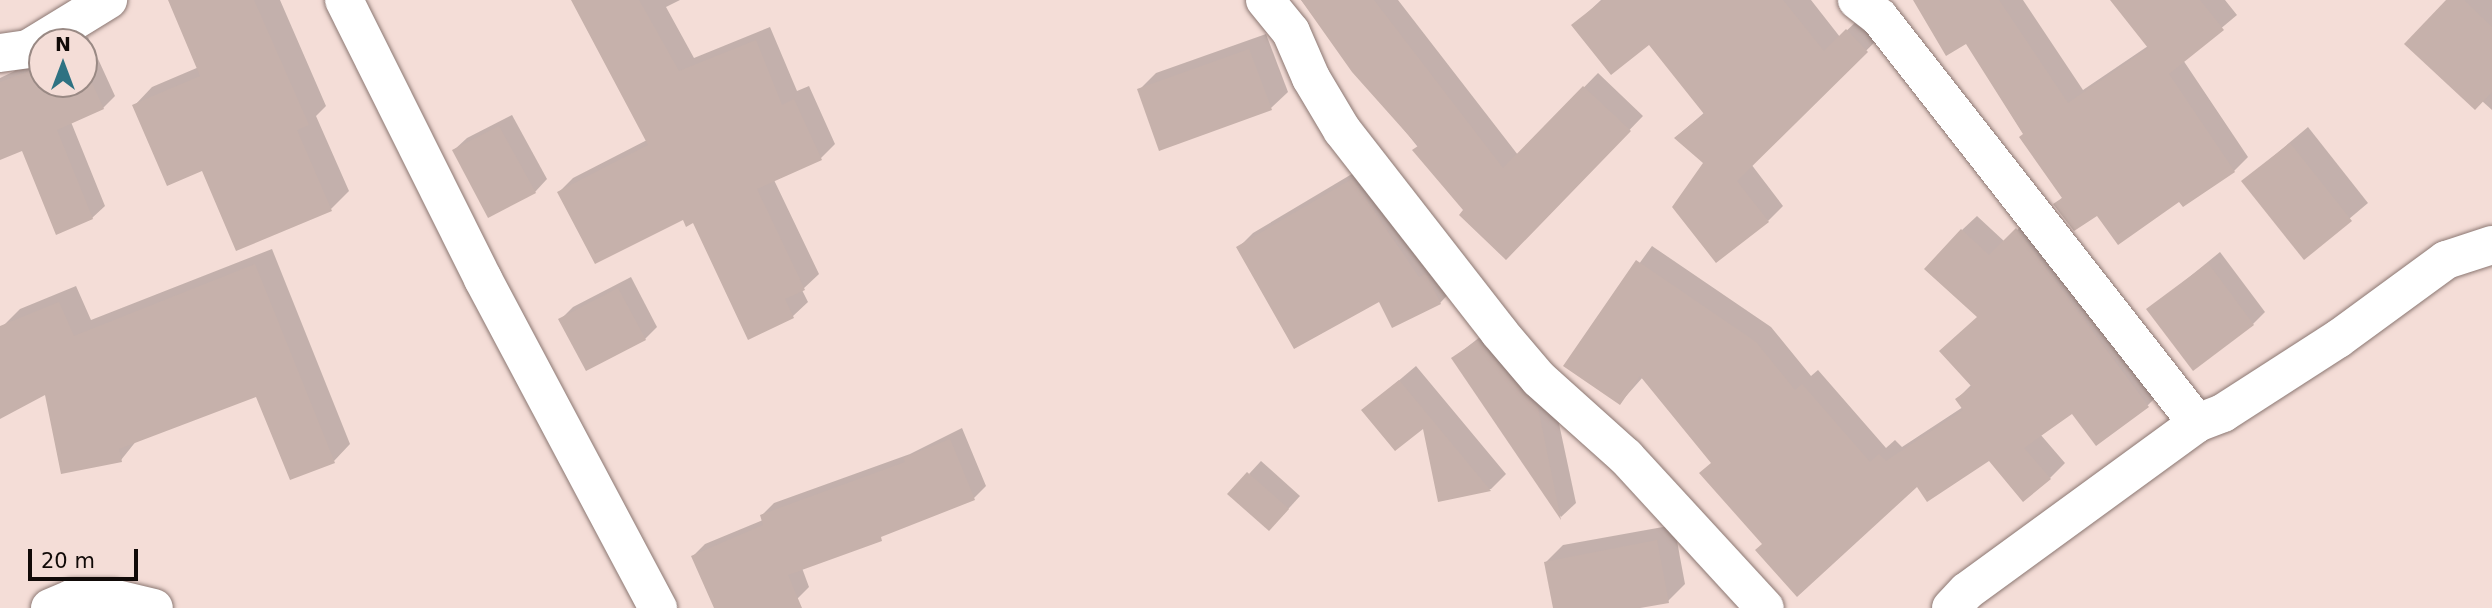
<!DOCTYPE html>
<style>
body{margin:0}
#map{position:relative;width:2492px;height:608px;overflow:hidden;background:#f4ddd7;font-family:"DejaVu Sans",sans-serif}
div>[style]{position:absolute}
.shadow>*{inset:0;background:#0003}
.building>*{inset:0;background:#c6b1ab}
.roads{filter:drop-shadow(0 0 2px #8b7772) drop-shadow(0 0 2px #8b7772)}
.minor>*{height:38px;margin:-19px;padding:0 19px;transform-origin:19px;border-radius:19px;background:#fff}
span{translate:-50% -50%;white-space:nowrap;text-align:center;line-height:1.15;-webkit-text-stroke:5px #f4ddd7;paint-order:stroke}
.north{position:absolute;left:28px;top:28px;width:70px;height:70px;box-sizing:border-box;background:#f4ddd7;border:2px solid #998984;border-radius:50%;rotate:0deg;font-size:19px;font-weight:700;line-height:28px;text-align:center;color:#110a08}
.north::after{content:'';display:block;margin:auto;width:24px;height:32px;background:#2e7282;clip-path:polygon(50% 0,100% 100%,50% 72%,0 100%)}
.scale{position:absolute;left:28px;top:549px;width:110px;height:32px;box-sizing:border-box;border:4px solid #110a08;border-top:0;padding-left:9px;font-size:21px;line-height:24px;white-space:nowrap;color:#110a08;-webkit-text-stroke:5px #f4ddd7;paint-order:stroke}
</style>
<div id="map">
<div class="shadow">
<div style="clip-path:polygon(170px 0,280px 0,326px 106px,316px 116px,349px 191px,331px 209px,203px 169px,134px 106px,152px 87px,199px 67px)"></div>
<div style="clip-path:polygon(573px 0,680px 0,666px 7px,694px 58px,770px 27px,797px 91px,809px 86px,835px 144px,821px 158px,774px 180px,819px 274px,802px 290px,808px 302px,793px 316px,749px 338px,694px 221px,559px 192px,573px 178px,647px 140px)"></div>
<div style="clip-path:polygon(1301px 0,1398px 0,1518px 155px,1598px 73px,1643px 116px,1506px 258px)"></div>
<div style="clip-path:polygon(1601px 0,1811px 0,1840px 37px,1863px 15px,1882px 35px,1751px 164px,1783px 206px,1768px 221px,1676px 137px,1705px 112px,1649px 43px,1573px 26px)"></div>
<div style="clip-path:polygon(1915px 0,2023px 0,2083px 90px,2148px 46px,2112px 0,2225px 0,2237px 15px,2183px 60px,2248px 157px,2234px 171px,2180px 199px,2098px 214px,2056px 204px,2063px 197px,1966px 42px)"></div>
<div style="clip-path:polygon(2449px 0,2492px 0,2492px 110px,2482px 101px)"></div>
<div style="clip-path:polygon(1266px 34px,1288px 92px,1271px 108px,1139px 90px,1156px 73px)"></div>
<div style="clip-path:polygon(88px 37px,115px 96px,103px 108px,71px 122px,105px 206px,92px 218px,23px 149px,0 159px,0 78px,42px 58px,42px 84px,84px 84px,84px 42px,77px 42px)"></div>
<div style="clip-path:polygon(512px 115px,547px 179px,535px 192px,454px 150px,467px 138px)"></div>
<div style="clip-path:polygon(2308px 127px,2368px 203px,2304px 257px,2244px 181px)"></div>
<div style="clip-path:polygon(1367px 165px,1454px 288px,1440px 303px,1380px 299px,1238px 248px,1253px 233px)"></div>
<div style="clip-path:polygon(2032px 215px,2162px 391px,2148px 405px,2072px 412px,2040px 434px,2065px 463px,2050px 478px,1989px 458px,1764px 544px,1713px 462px,1643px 377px,1620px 403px,1565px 366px,1652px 246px,1771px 327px,1811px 376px,1818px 370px,1886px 448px,1895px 440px,1902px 447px,1963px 407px,1957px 399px,1972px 384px,1978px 316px,1962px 230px,1977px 216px,2005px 242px)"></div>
<div style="clip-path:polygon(272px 249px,350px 444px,334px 461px,257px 395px,137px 440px,121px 460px,46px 393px,0 417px,0 329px,20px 309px,76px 286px,91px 320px)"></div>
<div style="clip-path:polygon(2220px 252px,2265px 312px,2253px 324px,2149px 310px)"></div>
<div style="clip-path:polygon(631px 277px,657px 327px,645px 339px,561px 319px,573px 307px)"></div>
<div style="clip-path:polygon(1494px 326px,1552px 391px,1576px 503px,1561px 517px,1453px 358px)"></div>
<div style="clip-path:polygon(1416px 366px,1506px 474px,1491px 489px,1439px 500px,1424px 426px,1364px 410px)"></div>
<div style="clip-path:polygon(962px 428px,986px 486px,974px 498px,802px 568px,809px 587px,797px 599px,776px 608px,716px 608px,693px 556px,705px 544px,763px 520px,762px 515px,774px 503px,910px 454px)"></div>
<div style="clip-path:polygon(1261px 461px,1300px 496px,1281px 517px,1249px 474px)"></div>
<div style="clip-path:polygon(1674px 525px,1685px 584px,1668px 601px,1630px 608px,1554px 608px,1546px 562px,1563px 545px)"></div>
</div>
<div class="building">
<div style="clip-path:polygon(168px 0,254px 0,309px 125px,297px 130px,332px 211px,236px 251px,202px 171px,167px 186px,132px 105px,200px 76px)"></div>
<div style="clip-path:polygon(571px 0,639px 0,679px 71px,756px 40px,782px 105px,794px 99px,822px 160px,757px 189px,805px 290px,785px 299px,794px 318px,748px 340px,693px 223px,686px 227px,683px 220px,595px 264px,557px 192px,648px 145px)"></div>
<div style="clip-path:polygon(1301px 0,1374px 0,1503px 168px,1583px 86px,1631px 131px,1506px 260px,1459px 215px,1463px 210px,1412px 150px,1418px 146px,1352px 72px)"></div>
<div style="clip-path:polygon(1603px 0,1783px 0,1824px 51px,1846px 29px,1868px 52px,1737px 181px,1769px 222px,1716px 263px,1672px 207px,1703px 163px,1674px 138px,1704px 114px,1649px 45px,1611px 75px,1571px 25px)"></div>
<div style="clip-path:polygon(1913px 0,1999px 0,2068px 103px,2148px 48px,2110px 0,2200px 0,2224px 30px,2169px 74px,2235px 172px,2183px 207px,2179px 202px,2118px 245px,2097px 216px,2074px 231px,2053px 204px,2062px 198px,2019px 137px,2023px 134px,1966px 44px,1946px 56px)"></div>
<div style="clip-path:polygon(2446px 0,2464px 0,2492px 27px,2492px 92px,2475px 110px,2404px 44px)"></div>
<div style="clip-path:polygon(1249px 49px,1272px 110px,1159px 151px,1137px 89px)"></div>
<div style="clip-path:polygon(42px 66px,42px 84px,84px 84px,84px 66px,104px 109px,57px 130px,93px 219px,56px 235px,22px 151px,0 160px,0 82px)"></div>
<div style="clip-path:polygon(499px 126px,536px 193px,488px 218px,452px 150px)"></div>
<div style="clip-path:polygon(2290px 143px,2352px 221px,2304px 260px,2241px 181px)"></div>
<div style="clip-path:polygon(1352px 179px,1419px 277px,1426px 274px,1441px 304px,1392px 328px,1379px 302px,1294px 349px,1236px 247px)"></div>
<div style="clip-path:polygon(2016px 228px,2149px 407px,2096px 446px,2072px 414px,2024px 448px,2051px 479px,2023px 502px,1989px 461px,1927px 502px,1917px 487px,1797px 597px,1755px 550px,1762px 544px,1699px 473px,1711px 463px,1640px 376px,1620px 405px,1563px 366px,1636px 260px,1756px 342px,1795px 390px,1802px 384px,1870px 462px,1879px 454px,1886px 461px,1963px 410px,1955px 399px,1972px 387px,1939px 351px,1977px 317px,1924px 269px,1961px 229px,1989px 255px)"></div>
<div style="clip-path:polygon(2208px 263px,2254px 325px,2193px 371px,2146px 309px)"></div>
<div style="clip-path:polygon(255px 264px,335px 463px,290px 480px,256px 397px,119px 449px,122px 462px,61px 474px,45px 395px,0 419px,0 326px,59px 302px,74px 336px)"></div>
<div style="clip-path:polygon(618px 288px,646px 340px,586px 371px,558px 319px)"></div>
<div style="clip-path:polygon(1478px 340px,1538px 408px,1561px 520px,1451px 358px)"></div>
<div style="clip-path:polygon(1399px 380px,1433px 421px,1491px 491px,1438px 502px,1423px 429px,1395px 451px,1361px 410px)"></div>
<div style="clip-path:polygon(950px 439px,975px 500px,881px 537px,882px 541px,788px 575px,802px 608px,714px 608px,691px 556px,763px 525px,760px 515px,905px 462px,903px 458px)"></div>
<div style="clip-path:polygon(1247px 472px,1289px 509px,1269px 531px,1227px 494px)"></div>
<div style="clip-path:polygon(1657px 540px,1669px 603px,1640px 608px,1553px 608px,1544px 562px)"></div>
</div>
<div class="roads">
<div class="minor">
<div style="left:344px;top:0;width:312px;rotate:63.5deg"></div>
<div style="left:483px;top:279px;width:373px;rotate:62deg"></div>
<div style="left:1265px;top:0;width:41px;rotate:50.9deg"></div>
<div style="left:1291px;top:32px;width:50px;rotate:66.5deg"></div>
<div style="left:1311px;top:78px;width:61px;rotate:59.2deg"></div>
<div style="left:1342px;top:130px;width:256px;rotate:52.1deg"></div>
<div style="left:1499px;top:332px;width:62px;rotate:49.6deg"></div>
<div style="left:1539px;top:379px;width:117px;rotate:41.9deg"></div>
<div style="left:1626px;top:457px;width:205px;rotate:47.4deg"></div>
<div style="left:1857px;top:0;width:28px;rotate:38deg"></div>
<div style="left:1879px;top:17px;width:516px;rotate:51.93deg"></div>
<div style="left:0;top:53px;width:28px;rotate:-8deg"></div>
<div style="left:28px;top:49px;width:94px;rotate:-31.5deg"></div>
<div style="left:50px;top:608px;width:25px;rotate:-23deg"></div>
<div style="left:73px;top:598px;width:39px"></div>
<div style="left:112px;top:598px;width:43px;rotate:13.4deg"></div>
<div style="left:1951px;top:608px;width:23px;rotate:-47deg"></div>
<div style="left:1967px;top:591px;width:285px;rotate:-36.1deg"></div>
<div style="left:2197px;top:423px;width:28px;rotate:-21deg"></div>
<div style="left:2223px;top:413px;width:137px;rotate:-32.8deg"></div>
<div style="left:2338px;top:339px;width:134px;rotate:-36.2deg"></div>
<div style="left:2446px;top:260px;width:48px;rotate:-18.1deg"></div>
</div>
</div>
<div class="north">N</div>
<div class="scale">20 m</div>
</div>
